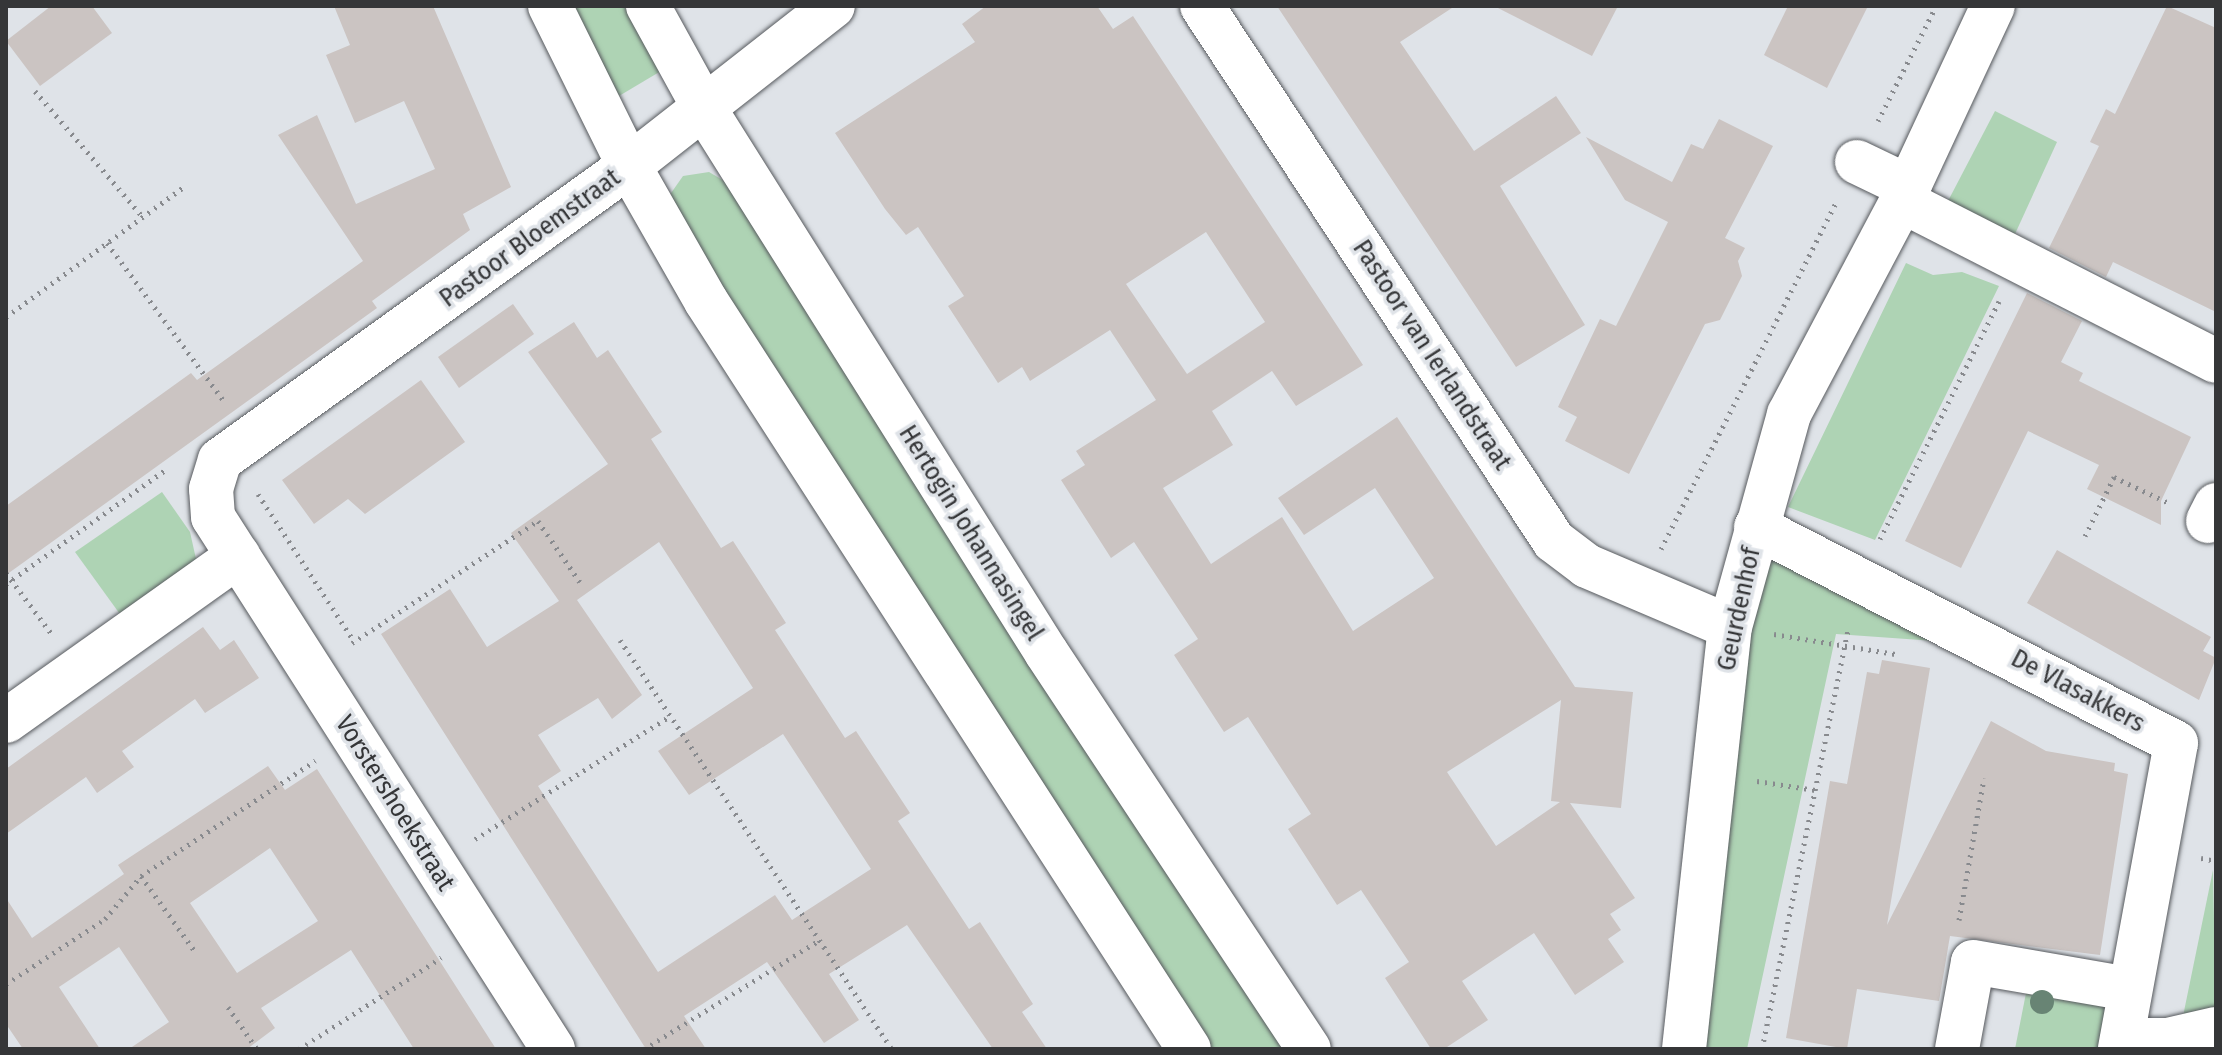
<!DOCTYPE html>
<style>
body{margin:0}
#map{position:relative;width:2222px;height:1055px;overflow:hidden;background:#dfe3e8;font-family:"Fira Sans Condensed",sans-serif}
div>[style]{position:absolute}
.green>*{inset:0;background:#aed3b4}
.building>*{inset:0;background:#cbc4c2}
.path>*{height:5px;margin-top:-2.5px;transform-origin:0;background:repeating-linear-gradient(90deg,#888a8e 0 2px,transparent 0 8px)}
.roads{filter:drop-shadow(0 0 2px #575a5e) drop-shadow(0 0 2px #575a5e)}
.minor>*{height:44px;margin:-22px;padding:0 22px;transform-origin:22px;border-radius:22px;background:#fff}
.major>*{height:44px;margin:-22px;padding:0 22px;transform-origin:22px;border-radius:22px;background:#fff}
.trees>*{width:24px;height:24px;margin:-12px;border-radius:50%;background:#688474}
span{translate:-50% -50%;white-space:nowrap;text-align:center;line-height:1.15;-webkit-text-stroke:7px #dfe3e8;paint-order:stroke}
.street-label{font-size:26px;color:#353638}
.frame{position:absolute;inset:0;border:8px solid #353638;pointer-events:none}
</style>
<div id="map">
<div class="green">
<div style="clip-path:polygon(568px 6px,624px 6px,661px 71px,614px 99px)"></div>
<div style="clip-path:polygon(1995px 111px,2057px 142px,2015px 234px,1948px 201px)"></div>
<div style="clip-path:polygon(709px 172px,726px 182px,1285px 1049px,1206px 1049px,855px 509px,669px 196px,683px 176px)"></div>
<div style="clip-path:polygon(1906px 263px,1933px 275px,1962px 272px,1999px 286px,1875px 540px,1788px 507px)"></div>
<div style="clip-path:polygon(162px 492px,190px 532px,196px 559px,122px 617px,75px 552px)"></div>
<div style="clip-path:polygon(1737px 537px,1963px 643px,1836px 634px,1747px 1049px,1693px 1049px,1706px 621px)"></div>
<div style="clip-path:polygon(2213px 870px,2216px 1018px,2181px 1026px)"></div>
<div style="clip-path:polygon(2028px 983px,2119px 996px,2111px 1049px,2015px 1049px)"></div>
</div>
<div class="building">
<div style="clip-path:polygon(51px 6px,92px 6px,112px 33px,40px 86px,6px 41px)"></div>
<div style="clip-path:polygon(334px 6px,433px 6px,511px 187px,463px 214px,470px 230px,372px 301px,377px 308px,6px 575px,6px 506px,191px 373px,197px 380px,363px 261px,278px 135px,317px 115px,356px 204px,435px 169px,404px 101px,355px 123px,326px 55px,350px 45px)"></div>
<div style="clip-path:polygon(evenodd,986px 6px,1097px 6px,1113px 29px,1133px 16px,1363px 365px,1296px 406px,1272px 371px,1212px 411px,1233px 445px,1163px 488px,1211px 564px,1282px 517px,1353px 631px,1434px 578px,1375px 488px,1304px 535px,1278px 498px,1397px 417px,1575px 687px,1633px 692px,1621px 808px,1570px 803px,1635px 898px,1610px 914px,1621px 930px,1608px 939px,1624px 962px,1575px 995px,1534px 933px,1462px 981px,1488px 1020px,1444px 1049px,1431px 1049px,1385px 978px,1409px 962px,1361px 890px,1337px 905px,1288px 829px,1311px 814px,1248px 717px,1224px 732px,1174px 655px,1198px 639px,1134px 542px,1111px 558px,1061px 480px,1085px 465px,1076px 451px,1156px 400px,1110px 330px,1030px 381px,1022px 367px,998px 383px,948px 306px,964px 296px,918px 227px,906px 235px,885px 209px,835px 133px,975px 42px,962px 24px,986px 6px,1206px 232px,1265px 322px,1187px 374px,1126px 284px,1206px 232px,986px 6px,1561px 700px,1551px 801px,1560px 802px,1496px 846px,1447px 772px,1561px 700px)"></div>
<div style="clip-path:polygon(1277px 6px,1455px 6px,1400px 42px,1474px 151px,1556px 96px,1581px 133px,1500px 186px,1585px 325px,1516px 367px)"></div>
<div style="clip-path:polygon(1494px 6px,1618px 6px,1592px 56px)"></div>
<div style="clip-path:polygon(1788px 6px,1868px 6px,1827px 88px,1764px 55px)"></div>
<div style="clip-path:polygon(2167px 6px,2216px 28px,2216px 312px,2113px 262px,2106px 277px,2049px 248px,2099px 146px,2090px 142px,2106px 109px,2115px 114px)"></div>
<div style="clip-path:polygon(1719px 119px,1773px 146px,1725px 238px,1745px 248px,1738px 261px,1742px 276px,1720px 320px,1705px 324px,1629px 474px,1565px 441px,1577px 417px,1558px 407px,1600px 319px,1616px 326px,1668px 222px,1625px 200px,1586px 137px,1672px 182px,1691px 144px,1703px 149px)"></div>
<div style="clip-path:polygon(2027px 293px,2082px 321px,2061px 362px,2083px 373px,2079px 381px,2191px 437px,2161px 501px,2161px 525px,2087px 489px,2099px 465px,2028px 431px,1961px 568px,1905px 541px)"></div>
<div style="clip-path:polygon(513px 304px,534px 334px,459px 388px,438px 357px)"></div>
<div style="clip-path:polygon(evenodd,574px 322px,597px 358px,608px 350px,662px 432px,651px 439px,698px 512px,721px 548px,733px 541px,759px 581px,786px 623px,775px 630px,845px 738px,856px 731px,910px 813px,898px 821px,969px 929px,980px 922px,1033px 1004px,1022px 1012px,1047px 1049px,993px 1049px,907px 925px,829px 974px,859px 1020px,824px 1043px,767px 962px,684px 1016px,706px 1049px,646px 1049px,381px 634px,450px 589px,487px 647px,559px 601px,511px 533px,608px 464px,528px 352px,574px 322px,659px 542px,753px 688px,658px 751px,689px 795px,783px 734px,871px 869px,792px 920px,775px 895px,658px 972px,538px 786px,561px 771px,538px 735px,598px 698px,612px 719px,642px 695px,577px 600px,659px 542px)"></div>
<div style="clip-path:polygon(421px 380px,465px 442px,365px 514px,348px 499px,314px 524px,282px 480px)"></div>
<div style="clip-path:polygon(2057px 550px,2211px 637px,2203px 651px,2216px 658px,2199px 700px,2027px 603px)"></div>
<div style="clip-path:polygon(203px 627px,220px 650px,234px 640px,259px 678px,205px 713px,195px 699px,122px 751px,134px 767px,97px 793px,86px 777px,6px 834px,6px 769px)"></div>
<div style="clip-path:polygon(1882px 660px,1930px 668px,1887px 925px,1991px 721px,2046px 751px,2115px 763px,2114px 771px,2128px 774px,2100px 955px,1950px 936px,1939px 1001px,1857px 989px,1847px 1049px,1786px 1038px,1830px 781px,1847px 784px,1867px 672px,1879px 674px)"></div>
<div style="clip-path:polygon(evenodd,268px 766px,285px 790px,317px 769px,496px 1049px,414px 1049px,351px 950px,261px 1008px,275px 1028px,247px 1049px,129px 1049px,169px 1022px,119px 947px,59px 987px,100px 1049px,23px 1049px,6px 1024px,6px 898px,32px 938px,124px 874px,118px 865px,268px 766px,270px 848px,318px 921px,237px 973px,190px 903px,270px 848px)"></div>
</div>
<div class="path">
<div style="left:35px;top:91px;width:165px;rotate:49.4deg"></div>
<div style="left:1878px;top:121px;width:129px;rotate:-63.2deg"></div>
<div style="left:107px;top:243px;width:195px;rotate:53.5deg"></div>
<div style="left:6px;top:317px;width:222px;rotate:-36.2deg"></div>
<div style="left:258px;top:494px;width:176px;rotate:56.9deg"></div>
<div style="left:2085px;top:536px;width:66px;rotate:-63.8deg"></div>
<div style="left:2114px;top:477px;width:59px;rotate:25.3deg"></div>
<div style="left:1880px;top:539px;width:266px;rotate:-63.4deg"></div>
<div style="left:1661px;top:549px;width:390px;rotate:-63.2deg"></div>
<div style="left:6px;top:573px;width:75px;rotate:53.1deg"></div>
<div style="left:6px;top:584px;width:199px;rotate:-35.6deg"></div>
<div style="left:1774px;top:634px;width:123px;rotate:9.4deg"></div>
<div style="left:620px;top:640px;width:491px;rotate:56.4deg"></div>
<div style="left:352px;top:643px;width:222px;rotate:-33.3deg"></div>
<div style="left:538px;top:521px;width:74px;rotate:55.5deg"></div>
<div style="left:1757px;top:781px;width:59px;rotate:8.8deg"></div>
<div style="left:475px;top:839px;width:231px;rotate:-32.2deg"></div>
<div style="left:2201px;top:858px;width:15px;rotate:11deg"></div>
<div style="left:141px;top:876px;width:91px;rotate:54.4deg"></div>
<div style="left:1959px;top:920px;width:144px;rotate:-80deg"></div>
<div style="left:6px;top:984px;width:118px;rotate:-33.3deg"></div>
<div style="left:105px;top:919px;width:56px;rotate:-50.1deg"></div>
<div style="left:141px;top:876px;width:209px;rotate:-33.5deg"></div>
<div style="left:228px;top:1007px;width:51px;rotate:55.4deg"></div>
<div style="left:299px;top:1049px;width:169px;rotate:-32.7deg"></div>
<div style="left:644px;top:1049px;width:207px;rotate:-31.8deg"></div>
<div style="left:1762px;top:1049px;width:431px;rotate:-78.4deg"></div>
</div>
<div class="roads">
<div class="minor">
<div style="left:1202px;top:6px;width:640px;rotate:56.66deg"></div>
<div style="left:1554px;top:541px;width:41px;rotate:37.1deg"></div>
<div style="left:1587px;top:566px;width:155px;rotate:23.1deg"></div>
<div style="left:1857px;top:162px;width:58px;rotate:25.7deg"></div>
<div style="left:1902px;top:201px;width:352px;rotate:27deg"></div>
<div style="left:2208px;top:521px;width:18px;rotate:-63deg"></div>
<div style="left:1756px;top:527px;width:472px;rotate:27.2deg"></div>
<div style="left:2176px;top:743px;width:311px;rotate:100.4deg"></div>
<div style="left:6px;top:721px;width:285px;rotate:-35.4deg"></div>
<div style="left:2122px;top:1040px;width:46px"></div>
<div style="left:2168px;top:1040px;width:49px;rotate:-12.9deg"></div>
<div style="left:553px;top:1049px;width:631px;rotate:-122.58deg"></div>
<div style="left:213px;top:517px;width:28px;rotate:-94deg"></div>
<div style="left:211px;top:489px;width:30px;rotate:-73deg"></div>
<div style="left:220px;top:460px;width:504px;rotate:-35.71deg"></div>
<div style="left:629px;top:166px;width:259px;rotate:-38.1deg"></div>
<div style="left:1684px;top:1049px;width:424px;rotate:-83.8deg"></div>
<div style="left:1730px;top:627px;width:221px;rotate:-74.5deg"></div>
<div style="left:1789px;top:414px;width:241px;rotate:-62.1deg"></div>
<div style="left:1902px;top:201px;width:215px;rotate:-65deg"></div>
<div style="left:1957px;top:1049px;width:88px;rotate:-79.6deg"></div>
<div style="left:1973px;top:962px;width:159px;rotate:9.8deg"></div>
</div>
<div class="major">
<div style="left:550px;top:6px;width:178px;rotate:63.7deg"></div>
<div style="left:629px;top:166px;width:155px;rotate:60.3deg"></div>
<div style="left:706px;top:301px;width:890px;rotate:57.15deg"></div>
<div style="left:648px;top:6px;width:116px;rotate:61.2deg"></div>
<div style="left:704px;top:108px;width:643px;rotate:57.84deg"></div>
<div style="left:1046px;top:652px;width:476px;rotate:56.5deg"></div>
</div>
</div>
<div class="trees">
<div style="left:2042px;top:1002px"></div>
</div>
<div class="street-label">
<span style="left:530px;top:238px;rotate:-36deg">Pastoor Bloemstraat</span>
<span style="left:1432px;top:355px;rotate:57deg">Pastoor van Ierlandstraat</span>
<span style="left:971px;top:533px;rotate:58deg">Hertogin Johannasingel</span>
<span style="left:1739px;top:609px;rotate:-78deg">Geurdenhof</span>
<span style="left:2078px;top:691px;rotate:28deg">De Vlasakkers</span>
<span style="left:395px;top:803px;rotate:58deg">Vorstershoekstraat</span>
</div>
<div class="frame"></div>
</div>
